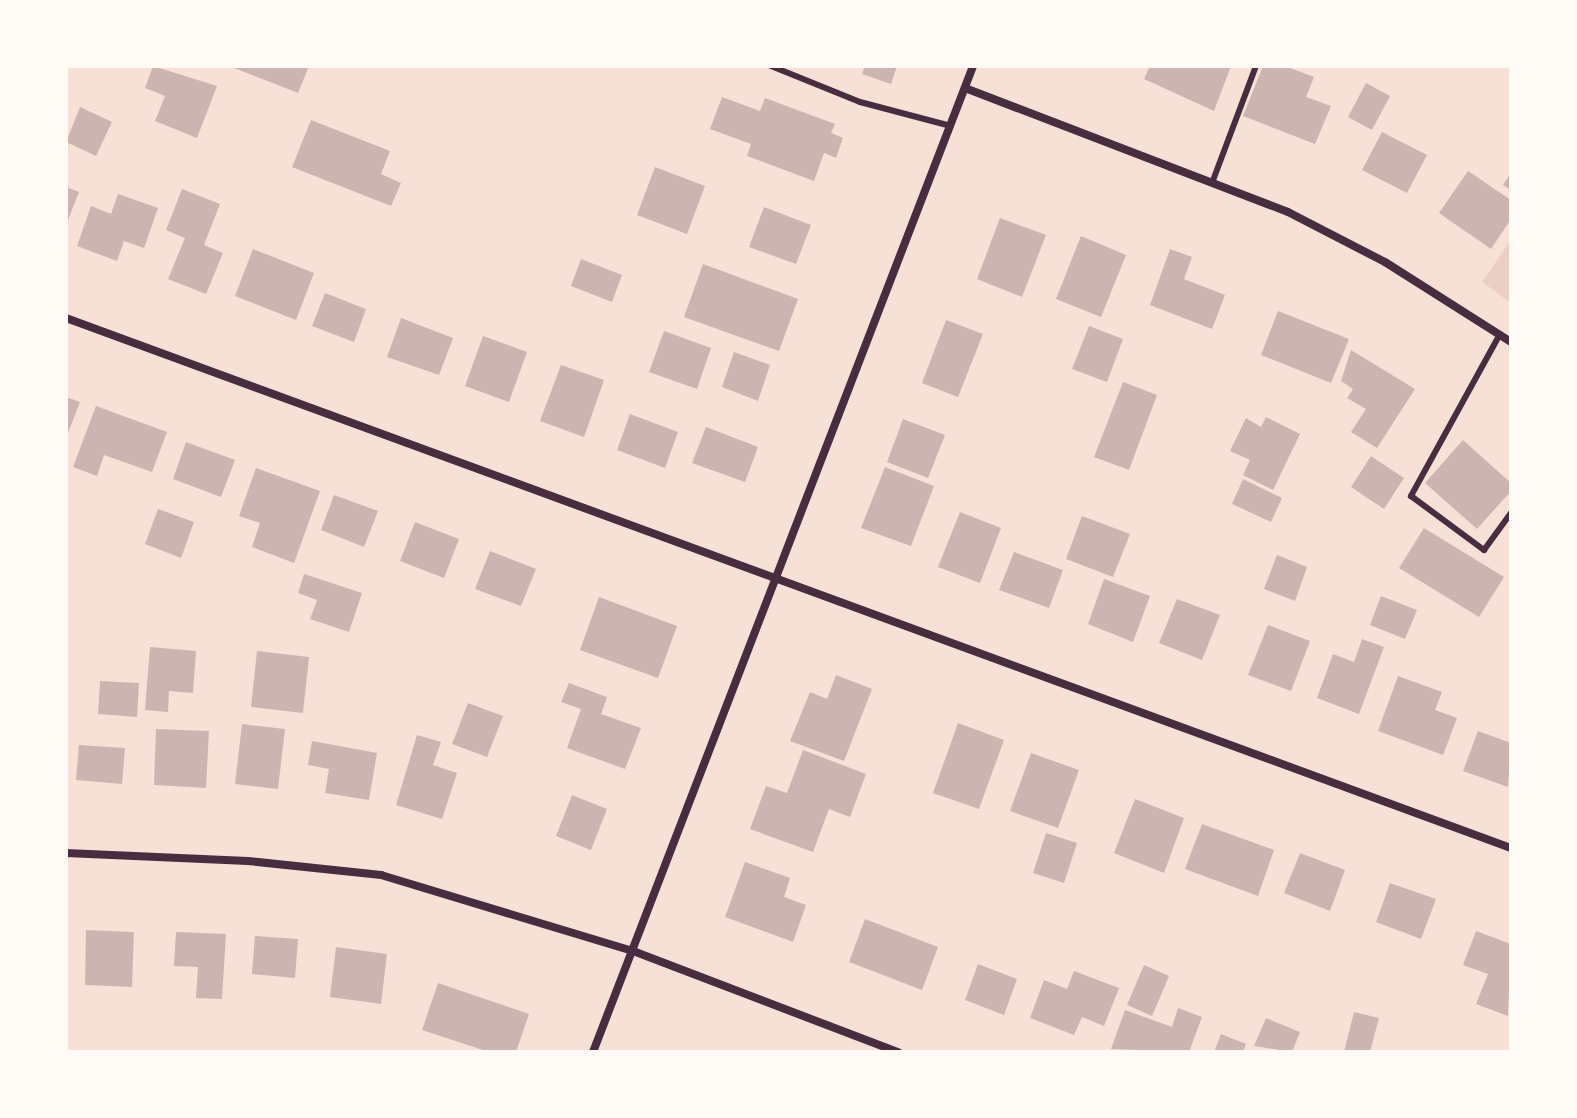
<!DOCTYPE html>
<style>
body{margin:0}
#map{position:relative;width:1577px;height:1118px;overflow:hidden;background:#f7e1d7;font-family:"Roboto Serif",serif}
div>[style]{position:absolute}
.green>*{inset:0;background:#ebcfc5}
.building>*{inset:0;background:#ccb4b1}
.service>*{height:6px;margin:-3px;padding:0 3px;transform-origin:3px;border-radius:3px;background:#4a2c40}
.minor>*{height:8px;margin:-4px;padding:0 4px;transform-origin:4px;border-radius:4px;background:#4a2c40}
span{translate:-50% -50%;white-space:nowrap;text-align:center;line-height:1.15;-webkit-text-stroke:7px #fffaf5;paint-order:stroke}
.frame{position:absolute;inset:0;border:68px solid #fffaf5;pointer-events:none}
</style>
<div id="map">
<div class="green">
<div style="clip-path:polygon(1511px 240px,1511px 303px,1482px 282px)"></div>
</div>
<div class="building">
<div style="clip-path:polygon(153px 66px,217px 86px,197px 138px,155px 121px,165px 96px,145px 88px)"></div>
<div style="clip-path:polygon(229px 66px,309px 66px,298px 93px)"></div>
<div style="clip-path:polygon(865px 66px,897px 66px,891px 84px,862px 74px)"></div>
<div style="clip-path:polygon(1150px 66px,1231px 66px,1214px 111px,1144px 79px)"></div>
<div style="clip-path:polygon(1263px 66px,1285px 66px,1314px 77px,1306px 97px,1331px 106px,1315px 144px,1243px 116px)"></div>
<div style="clip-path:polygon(1366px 83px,1390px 96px,1372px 130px,1348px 117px)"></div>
<div style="clip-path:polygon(722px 97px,760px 111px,765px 98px,835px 124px,831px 133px,843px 138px,836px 158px,824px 153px,814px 181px,747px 156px,751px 144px,710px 129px)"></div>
<div style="clip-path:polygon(80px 107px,112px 122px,96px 156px,66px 142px)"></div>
<div style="clip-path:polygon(311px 120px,390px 151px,381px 174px,401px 183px,391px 206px,292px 167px)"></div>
<div style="clip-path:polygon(1382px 132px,1427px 155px,1407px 193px,1362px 170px)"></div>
<div style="clip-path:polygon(655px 167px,705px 186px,687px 234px,637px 215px)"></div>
<div style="clip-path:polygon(1468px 171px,1511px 200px,1511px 219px,1491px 249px,1439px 213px)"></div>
<div style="clip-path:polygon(1511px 173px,1511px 190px,1503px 185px)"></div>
<div style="clip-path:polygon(66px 187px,79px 192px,66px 225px)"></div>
<div style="clip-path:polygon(182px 189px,220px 204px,204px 245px,223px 253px,206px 294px,168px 279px,185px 238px,166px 230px)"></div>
<div style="clip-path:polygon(118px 194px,158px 208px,144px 248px,124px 241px,117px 261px,77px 246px,91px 206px,111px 214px)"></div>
<div style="clip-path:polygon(764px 207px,811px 225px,796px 264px,749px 247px)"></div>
<div style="clip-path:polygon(1000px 218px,1046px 235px,1022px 297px,977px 279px)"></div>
<div style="clip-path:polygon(1081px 236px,1126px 255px,1101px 317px,1056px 299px)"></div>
<div style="clip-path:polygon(253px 249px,314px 273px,296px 320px,235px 296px)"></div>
<div style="clip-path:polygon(1170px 249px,1192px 257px,1184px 279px,1225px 295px,1212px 329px,1150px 305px)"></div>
<div style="clip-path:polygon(581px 259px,622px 275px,612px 302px,571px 286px)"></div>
<div style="clip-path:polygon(703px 264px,798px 299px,779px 351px,684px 317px)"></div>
<div style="clip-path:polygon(325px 293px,366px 309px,354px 342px,312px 326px)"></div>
<div style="clip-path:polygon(1278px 311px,1349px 339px,1331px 383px,1261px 355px)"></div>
<div style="clip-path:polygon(401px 318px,453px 338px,439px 375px,387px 357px)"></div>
<div style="clip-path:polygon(946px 320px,983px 334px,958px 397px,922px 383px)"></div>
<div style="clip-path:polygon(1089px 326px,1123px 339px,1107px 382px,1072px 369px)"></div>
<div style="clip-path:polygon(664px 331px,711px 348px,697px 389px,649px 372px)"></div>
<div style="clip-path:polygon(483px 336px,527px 352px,509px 402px,465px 386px)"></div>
<div style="clip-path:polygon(1351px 350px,1415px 389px,1377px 448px,1351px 432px,1366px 409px,1347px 398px,1353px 389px,1341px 381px)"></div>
<div style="clip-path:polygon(734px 352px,770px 365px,758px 401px,722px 387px)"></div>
<div style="clip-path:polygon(561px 365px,604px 380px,584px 437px,540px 421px)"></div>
<div style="clip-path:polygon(1123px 382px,1157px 395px,1129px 470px,1094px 457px)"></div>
<div style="clip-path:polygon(66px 397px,80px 402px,66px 438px)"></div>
<div style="clip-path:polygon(96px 406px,167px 432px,152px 472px,104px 455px,97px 476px,73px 467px)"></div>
<div style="clip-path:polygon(630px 414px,678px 432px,665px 468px,617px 450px)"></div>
<div style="clip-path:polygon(1266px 417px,1300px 434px,1273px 490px,1243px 475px,1250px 460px,1230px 451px,1246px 418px,1261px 427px)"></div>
<div style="clip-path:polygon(903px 419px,945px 435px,928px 478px,887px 462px)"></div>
<div style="clip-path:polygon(706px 427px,758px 447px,745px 482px,692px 463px)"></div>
<div style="clip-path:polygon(1463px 440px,1511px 483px,1511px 491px,1477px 529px,1425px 483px)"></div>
<div style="clip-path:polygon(186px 442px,235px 460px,221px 497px,173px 479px)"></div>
<div style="clip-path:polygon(1371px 456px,1404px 478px,1384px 509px,1351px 487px)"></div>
<div style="clip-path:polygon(885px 467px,934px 486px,911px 546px,861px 528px)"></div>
<div style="clip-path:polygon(256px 468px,320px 491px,294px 563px,252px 547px,260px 523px,239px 516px)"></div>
<div style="clip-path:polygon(1243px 479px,1282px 498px,1271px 522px,1232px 504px)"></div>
<div style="clip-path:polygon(334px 495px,378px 511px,364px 547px,321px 530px)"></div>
<div style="clip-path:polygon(158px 509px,194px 522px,181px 558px,145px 544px)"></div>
<div style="clip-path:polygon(960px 512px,1001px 528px,980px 583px,938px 567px)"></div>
<div style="clip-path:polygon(1082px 516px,1130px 534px,1113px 577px,1066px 559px)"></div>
<div style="clip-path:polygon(415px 522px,459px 539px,444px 578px,400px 561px)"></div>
<div style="clip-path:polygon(1424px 528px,1504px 577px,1479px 617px,1399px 568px)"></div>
<div style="clip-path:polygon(490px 551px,536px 569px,521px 606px,475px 589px)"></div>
<div style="clip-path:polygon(1014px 552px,1063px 570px,1049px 608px,999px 590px)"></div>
<div style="clip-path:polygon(1277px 555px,1307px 567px,1295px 601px,1264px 589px)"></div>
<div style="clip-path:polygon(304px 574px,362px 593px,349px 632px,310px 619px,317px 600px,298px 593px)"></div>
<div style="clip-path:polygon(1104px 579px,1150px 596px,1133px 642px,1088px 624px)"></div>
<div style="clip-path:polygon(1381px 596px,1417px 610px,1405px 639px,1370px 625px)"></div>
<div style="clip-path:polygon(599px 597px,677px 626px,658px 678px,580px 650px)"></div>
<div style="clip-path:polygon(1177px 599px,1220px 615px,1202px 660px,1159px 643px)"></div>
<div style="clip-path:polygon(1268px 625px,1310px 641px,1291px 691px,1248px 675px)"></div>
<div style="clip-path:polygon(1362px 639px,1384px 647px,1359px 714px,1317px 698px,1333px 654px,1354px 662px)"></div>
<div style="clip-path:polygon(150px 647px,196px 651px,193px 693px,169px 691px,168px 712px,145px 710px)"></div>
<div style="clip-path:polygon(257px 651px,309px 657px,303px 713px,251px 707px)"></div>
<div style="clip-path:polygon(836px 675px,872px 689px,844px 761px,790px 741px,810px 692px,827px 699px)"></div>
<div style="clip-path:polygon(1398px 676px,1442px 692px,1435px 710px,1457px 718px,1443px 755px,1378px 731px)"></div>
<div style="clip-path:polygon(100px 681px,139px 683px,137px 717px,98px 714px)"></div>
<div style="clip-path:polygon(569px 683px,607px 697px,601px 714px,641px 728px,625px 769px,567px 748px,581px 709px,561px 702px)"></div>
<div style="clip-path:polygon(468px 703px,503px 716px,487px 757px,452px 744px)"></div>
<div style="clip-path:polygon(958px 723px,1004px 740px,979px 809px,933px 793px)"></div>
<div style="clip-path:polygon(242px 724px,285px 729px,278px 789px,235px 784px)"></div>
<div style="clip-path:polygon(156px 729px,209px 731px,206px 788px,154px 785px)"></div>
<div style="clip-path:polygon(1478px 731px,1511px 743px,1508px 787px,1463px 771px)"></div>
<div style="clip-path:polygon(417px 735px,441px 742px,433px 765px,457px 773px,442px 819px,396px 805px)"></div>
<div style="clip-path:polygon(312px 741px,377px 753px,369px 800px,325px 793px,329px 769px,308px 765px)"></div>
<div style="clip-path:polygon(79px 745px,125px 748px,122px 784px,76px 780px)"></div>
<div style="clip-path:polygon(803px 750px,866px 774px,850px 817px,829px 809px,813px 852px,750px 829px,766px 786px,787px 793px)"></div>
<div style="clip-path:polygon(1031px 753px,1079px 770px,1058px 828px,1010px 811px)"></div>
<div style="clip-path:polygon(572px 795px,607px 809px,591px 850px,556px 836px)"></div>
<div style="clip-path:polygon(1135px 799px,1184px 818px,1164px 873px,1114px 853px)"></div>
<div style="clip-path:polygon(1202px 824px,1274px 850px,1258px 896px,1185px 869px)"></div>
<div style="clip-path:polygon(1046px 833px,1077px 843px,1064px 883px,1033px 873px)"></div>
<div style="clip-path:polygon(1300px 853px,1345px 870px,1330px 911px,1284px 893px)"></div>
<div style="clip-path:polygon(745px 862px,790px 878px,784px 897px,806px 905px,793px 942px,725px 917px)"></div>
<div style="clip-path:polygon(1390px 883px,1436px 899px,1421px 939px,1376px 922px)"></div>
<div style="clip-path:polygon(865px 919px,938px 947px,922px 990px,849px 962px)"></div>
<div style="clip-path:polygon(86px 930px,134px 932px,132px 987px,85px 985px)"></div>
<div style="clip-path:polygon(1476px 931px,1511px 944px,1508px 1016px,1476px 1004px,1488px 974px,1463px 965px)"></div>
<div style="clip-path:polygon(176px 932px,226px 934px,222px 999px,196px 998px,198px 967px,174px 966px)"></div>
<div style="clip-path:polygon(255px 936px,298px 939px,295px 978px,252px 974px)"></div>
<div style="clip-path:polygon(336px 947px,387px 954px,381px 1004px,330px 997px)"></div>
<div style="clip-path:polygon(978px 964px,1017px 979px,1004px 1015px,965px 1000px)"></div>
<div style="clip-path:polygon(1144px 965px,1169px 976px,1152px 1016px,1127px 1005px)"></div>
<div style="clip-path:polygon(1074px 971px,1119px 988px,1104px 1026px,1082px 1017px,1074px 1035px,1030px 1018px,1044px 980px,1067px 989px)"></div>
<div style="clip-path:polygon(438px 983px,529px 1014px,516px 1052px,489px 1052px,422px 1030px)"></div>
<div style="clip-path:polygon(1178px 1008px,1202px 1017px,1189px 1052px,1111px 1049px,1125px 1010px,1172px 1027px)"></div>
<div style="clip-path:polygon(1354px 1012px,1379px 1018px,1370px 1052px,1344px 1052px)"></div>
<div style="clip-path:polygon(1266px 1018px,1300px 1032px,1292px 1052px,1254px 1046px)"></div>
<div style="clip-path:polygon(1221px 1034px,1246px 1044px,1243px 1052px,1214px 1052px)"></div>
</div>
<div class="service">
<div style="left:771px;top:66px;width:96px;rotate:22deg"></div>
<div style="left:860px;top:102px;width:94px;rotate:14.8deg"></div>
<div style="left:1212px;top:183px;width:125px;rotate:-69.4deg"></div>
<div style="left:1500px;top:334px;width:185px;rotate:118.8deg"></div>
<div style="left:1411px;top:496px;width:91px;rotate:36.5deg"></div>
<div style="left:1484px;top:550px;width:46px;rotate:-53.9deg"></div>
</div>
<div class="minor">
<div style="left:965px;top:88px;width:346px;rotate:21deg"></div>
<div style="left:1288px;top:212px;width:109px;rotate:27.3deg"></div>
<div style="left:1385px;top:262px;width:149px;rotate:32.4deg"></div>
<div style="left:66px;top:318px;width:1539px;rotate:20.14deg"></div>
<div style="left:66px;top:853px;width:182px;rotate:2.5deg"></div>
<div style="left:248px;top:861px;width:134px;rotate:6deg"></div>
<div style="left:381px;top:875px;width:263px;rotate:16.8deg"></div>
<div style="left:633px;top:951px;width:284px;rotate:20.9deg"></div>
<div style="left:593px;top:1052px;width:1057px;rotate:-68.92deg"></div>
</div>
<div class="frame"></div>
</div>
